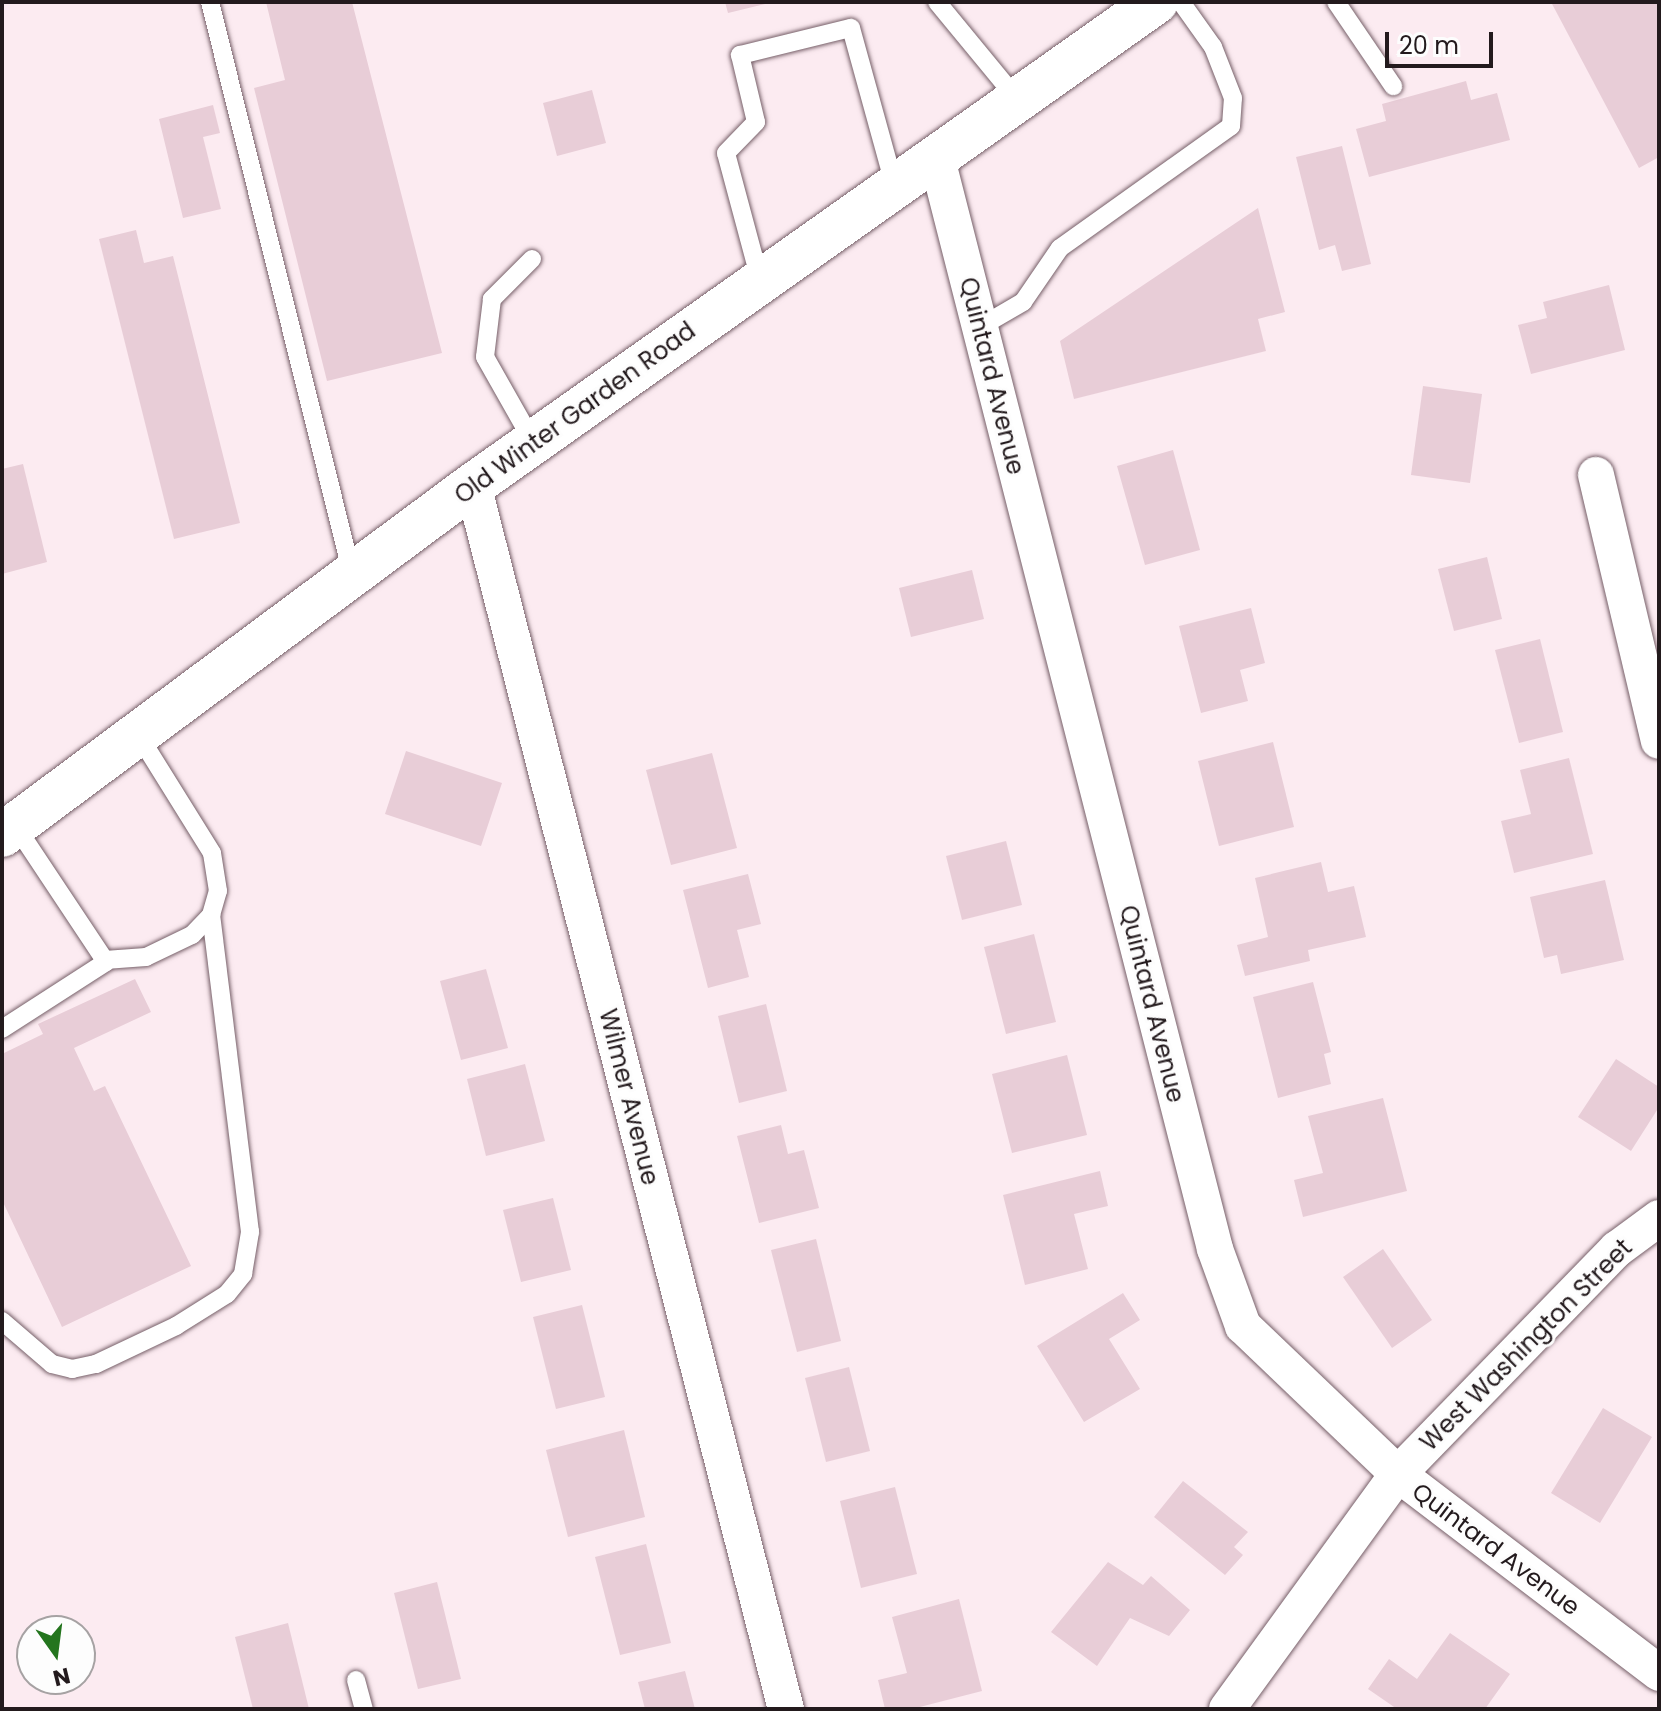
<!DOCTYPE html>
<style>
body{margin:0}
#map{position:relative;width:1661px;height:1711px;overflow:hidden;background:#fcebf1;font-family:Poppins,sans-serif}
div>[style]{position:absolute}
.building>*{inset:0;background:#e8cdd7}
.roads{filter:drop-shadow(0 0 2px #765f68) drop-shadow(0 0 2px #765f68)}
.service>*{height:18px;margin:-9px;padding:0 9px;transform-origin:9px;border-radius:9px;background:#fff}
.minor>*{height:36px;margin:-18px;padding:0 18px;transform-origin:18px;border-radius:18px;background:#fff}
.secondary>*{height:44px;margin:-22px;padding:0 22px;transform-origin:22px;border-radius:22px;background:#fff}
span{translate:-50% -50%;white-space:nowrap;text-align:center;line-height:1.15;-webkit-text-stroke:6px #fdfdfd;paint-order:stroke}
.street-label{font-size:24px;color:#231a1d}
.frame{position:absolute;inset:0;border:4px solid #231a1d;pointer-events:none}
.north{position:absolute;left:16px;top:1615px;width:80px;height:80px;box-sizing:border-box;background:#fdfdfd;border:2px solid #a6a2a3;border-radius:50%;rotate:166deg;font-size:22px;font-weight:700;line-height:32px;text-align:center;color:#231a1d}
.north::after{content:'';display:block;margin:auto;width:28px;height:36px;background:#24751e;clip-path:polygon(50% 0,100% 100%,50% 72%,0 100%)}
.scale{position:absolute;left:1385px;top:32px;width:108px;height:36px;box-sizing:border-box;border:4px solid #231a1d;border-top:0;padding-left:10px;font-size:24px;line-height:28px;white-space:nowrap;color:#231a1d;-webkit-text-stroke:6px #fdfdfd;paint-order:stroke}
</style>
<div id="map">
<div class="building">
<div style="clip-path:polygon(266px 2px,352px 2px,442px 353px,327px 381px,254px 88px,285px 80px)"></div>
<div style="clip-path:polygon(725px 2px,768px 2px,769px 3px,728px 13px)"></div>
<div style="clip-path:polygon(1551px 2px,1659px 2px,1659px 157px,1639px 168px)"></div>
<div style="clip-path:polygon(1466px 81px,1471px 100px,1497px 93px,1510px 140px,1369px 177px,1356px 129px,1386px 121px,1382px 104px)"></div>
<div style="clip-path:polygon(592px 90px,606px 143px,557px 156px,543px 103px)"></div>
<div style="clip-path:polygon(213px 105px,220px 133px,203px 137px,221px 209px,183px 218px,159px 119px)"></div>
<div style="clip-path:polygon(1342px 146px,1371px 264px,1342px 271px,1335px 245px,1319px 250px,1296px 157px)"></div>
<div style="clip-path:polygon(1258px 208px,1285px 312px,1258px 319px,1266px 351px,1074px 399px,1060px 341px)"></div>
<div style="clip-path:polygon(136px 230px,144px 263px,173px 256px,240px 523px,174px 539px,99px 239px)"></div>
<div style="clip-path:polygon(1609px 285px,1625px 350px,1531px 374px,1518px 325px,1547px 318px,1543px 302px)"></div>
<div style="clip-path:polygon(1423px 386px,1482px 394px,1470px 483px,1411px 475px)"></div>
<div style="clip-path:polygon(1173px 450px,1200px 550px,1145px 565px,1117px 466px)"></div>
<div style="clip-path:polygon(23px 464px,47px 562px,2px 574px,2px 469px)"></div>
<div style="clip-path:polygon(1487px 557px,1502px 619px,1454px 631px,1438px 569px)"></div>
<div style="clip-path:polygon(972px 570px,984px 619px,911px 637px,899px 588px)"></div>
<div style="clip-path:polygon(1251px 608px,1265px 663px,1240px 670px,1248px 701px,1201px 713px,1179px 626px)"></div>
<div style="clip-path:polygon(1540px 639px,1563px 732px,1519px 743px,1495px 650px)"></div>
<div style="clip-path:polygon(1273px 742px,1294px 827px,1219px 846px,1198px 761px)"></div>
<div style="clip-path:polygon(406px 751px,502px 783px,481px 846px,385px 814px)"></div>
<div style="clip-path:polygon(712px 753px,737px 848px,671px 865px,646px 770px)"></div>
<div style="clip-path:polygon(1569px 758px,1593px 854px,1514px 873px,1501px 821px,1531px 814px,1520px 770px)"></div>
<div style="clip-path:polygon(1006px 841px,1022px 905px,962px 920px,946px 856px)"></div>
<div style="clip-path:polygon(1321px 862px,1328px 892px,1354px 886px,1366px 937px,1308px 950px,1310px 961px,1245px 976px,1237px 945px,1268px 937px,1255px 878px)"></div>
<div style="clip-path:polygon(748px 874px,761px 924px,737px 930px,749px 977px,708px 988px,683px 890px)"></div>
<div style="clip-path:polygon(1605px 880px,1624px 960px,1561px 974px,1557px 955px,1544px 958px,1530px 897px)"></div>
<div style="clip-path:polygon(1034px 934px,1056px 1022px,1006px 1034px,984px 947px)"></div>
<div style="clip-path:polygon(486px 969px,508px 1048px,461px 1060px,440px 981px)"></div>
<div style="clip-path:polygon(135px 979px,151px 1012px,74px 1048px,94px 1091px,105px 1086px,191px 1266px,62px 1327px,2px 1200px,2px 1054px,43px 1034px,38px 1024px)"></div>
<div style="clip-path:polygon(1313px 982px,1331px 1052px,1324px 1054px,1331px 1084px,1278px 1098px,1253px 997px)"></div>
<div style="clip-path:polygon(766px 1004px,787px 1091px,739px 1103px,718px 1016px)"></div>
<div style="clip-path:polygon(1067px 1055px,1087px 1135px,1012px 1153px,992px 1074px)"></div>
<div style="clip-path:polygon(1616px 1059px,1659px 1087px,1659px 1107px,1631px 1151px,1578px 1117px)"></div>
<div style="clip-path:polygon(525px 1064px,545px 1141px,486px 1156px,467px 1079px)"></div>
<div style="clip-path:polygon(1383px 1098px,1407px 1191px,1303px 1217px,1294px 1180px,1323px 1173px,1308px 1116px)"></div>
<div style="clip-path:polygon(781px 1125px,788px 1154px,804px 1150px,819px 1208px,759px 1223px,737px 1136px)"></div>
<div style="clip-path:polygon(1100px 1171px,1108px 1206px,1074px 1214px,1088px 1269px,1025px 1285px,1003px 1195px)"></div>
<div style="clip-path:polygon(553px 1198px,571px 1270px,521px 1282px,503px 1210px)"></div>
<div style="clip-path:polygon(816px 1239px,841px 1341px,797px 1352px,771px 1250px)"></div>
<div style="clip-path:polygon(1383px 1249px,1432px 1320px,1392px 1348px,1343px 1277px)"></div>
<div style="clip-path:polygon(1123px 1293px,1140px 1320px,1109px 1339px,1140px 1389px,1084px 1422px,1037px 1346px)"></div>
<div style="clip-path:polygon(582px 1305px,605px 1397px,556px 1409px,533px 1317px)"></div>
<div style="clip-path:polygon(849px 1367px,870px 1451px,826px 1462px,805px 1378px)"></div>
<div style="clip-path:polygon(1603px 1408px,1652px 1437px,1600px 1523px,1551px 1493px)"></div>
<div style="clip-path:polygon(624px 1430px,645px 1517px,568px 1537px,546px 1450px)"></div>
<div style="clip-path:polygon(1183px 1481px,1248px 1532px,1234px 1547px,1243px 1555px,1225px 1575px,1154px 1517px)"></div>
<div style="clip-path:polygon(895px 1487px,917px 1574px,861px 1588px,840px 1501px)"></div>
<div style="clip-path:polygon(646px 1544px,671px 1643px,620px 1655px,595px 1557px)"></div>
<div style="clip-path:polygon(1108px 1562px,1143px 1585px,1151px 1576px,1190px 1610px,1169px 1636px,1130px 1618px,1097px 1666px,1051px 1632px)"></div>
<div style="clip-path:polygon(437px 1582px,461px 1679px,418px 1689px,394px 1593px)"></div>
<div style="clip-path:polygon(959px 1599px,982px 1691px,912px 1709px,885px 1709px,878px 1680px,907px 1673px,892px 1617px)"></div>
<div style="clip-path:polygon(288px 1623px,309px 1709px,253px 1709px,235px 1637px)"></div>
<div style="clip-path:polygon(1450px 1633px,1510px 1674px,1485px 1709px,1397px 1709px,1368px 1689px,1389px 1659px,1417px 1679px)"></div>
<div style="clip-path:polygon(685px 1671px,695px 1709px,645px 1709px,638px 1682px)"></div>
</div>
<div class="roads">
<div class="service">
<div style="left:210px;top:2px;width:589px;rotate:76.06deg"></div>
<div style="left:937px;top:2px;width:124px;rotate:50.5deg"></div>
<div style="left:1336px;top:2px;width:102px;rotate:55.8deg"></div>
<div style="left:532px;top:259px;width:57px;rotate:135deg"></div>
<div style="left:492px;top:299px;width:58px;rotate:96.9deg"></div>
<div style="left:485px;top:357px;width:98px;rotate:60.5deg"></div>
<div style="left:760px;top:280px;width:131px;rotate:-105deg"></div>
<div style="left:726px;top:153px;width:43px;rotate:-45.9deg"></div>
<div style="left:756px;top:122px;width:69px;rotate:-103.4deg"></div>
<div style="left:740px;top:55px;width:114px;rotate:-13.7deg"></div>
<div style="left:851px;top:28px;width:162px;rotate:74.6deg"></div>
<div style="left:980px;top:327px;width:50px;rotate:-30.2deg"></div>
<div style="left:1023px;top:302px;width:65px;rotate:-55.6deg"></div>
<div style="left:1060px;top:248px;width:210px;rotate:-35.5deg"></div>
<div style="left:1231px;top:126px;width:28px;rotate:-86deg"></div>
<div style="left:1233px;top:98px;width:55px;rotate:-111.4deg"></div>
<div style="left:1213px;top:47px;width:55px;rotate:-125.4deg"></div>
<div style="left:105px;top:960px;width:41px;rotate:-4.2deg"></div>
<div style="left:146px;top:957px;width:51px;rotate:-25.6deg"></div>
<div style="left:192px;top:935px;width:28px;rotate:-46deg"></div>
<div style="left:211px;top:915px;width:25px;rotate:-74deg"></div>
<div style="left:218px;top:891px;width:38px;rotate:-99deg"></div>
<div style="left:212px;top:853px;width:140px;rotate:-121.9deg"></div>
<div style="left:2px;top:1029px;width:124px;rotate:-32.8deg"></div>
<div style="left:106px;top:962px;width:164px;rotate:-123.6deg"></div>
<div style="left:2px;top:1321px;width:66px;rotate:40.7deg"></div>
<div style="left:52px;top:1364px;width:21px;rotate:14deg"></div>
<div style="left:72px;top:1369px;width:25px;rotate:-12deg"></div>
<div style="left:96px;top:1364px;width:89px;rotate:-25.4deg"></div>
<div style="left:176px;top:1326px;width:60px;rotate:-32.1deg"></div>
<div style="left:227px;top:1294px;width:26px;rotate:-51deg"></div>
<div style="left:243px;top:1274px;width:43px;rotate:-80.5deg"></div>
<div style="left:250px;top:1232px;width:319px;rotate:-97deg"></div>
<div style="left:356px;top:1680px;width:30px;rotate:75deg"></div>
</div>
<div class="minor">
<div style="left:936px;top:155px;width:1129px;rotate:75.69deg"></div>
<div style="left:1215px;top:1249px;width:82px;rotate:70deg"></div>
<div style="left:1243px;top:1326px;width:214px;rotate:43.7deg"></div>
<div style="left:1398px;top:1474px;width:328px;rotate:37.3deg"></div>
<div style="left:1596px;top:475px;width:273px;rotate:76.7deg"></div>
<div style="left:473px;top:485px;width:1263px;rotate:75.66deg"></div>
<div style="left:1227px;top:1709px;width:291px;rotate:-54deg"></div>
<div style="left:1398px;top:1474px;width:314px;rotate:-45.8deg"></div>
<div style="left:1617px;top:1249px;width:52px;rotate:-36.4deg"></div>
</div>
<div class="secondary">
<div style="left:2px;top:835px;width:587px;rotate:-36.62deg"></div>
<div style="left:473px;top:485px;width:837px;rotate:-35.27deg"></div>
</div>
</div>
<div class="street-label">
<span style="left:992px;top:376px;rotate:76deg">Quintard Avenue</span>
<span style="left:575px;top:413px;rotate:-36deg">Old Winter Garden Road</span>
<span style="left:1152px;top:1004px;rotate:76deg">Quintard Avenue</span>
<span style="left:629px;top:1097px;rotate:76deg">Wilmer Avenue</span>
<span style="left:1526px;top:1345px;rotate:-45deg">West Washington Street</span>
<span style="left:1496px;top:1549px;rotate:37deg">Quintard Avenue</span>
</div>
<div class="frame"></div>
<div class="north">N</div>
<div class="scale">20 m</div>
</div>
